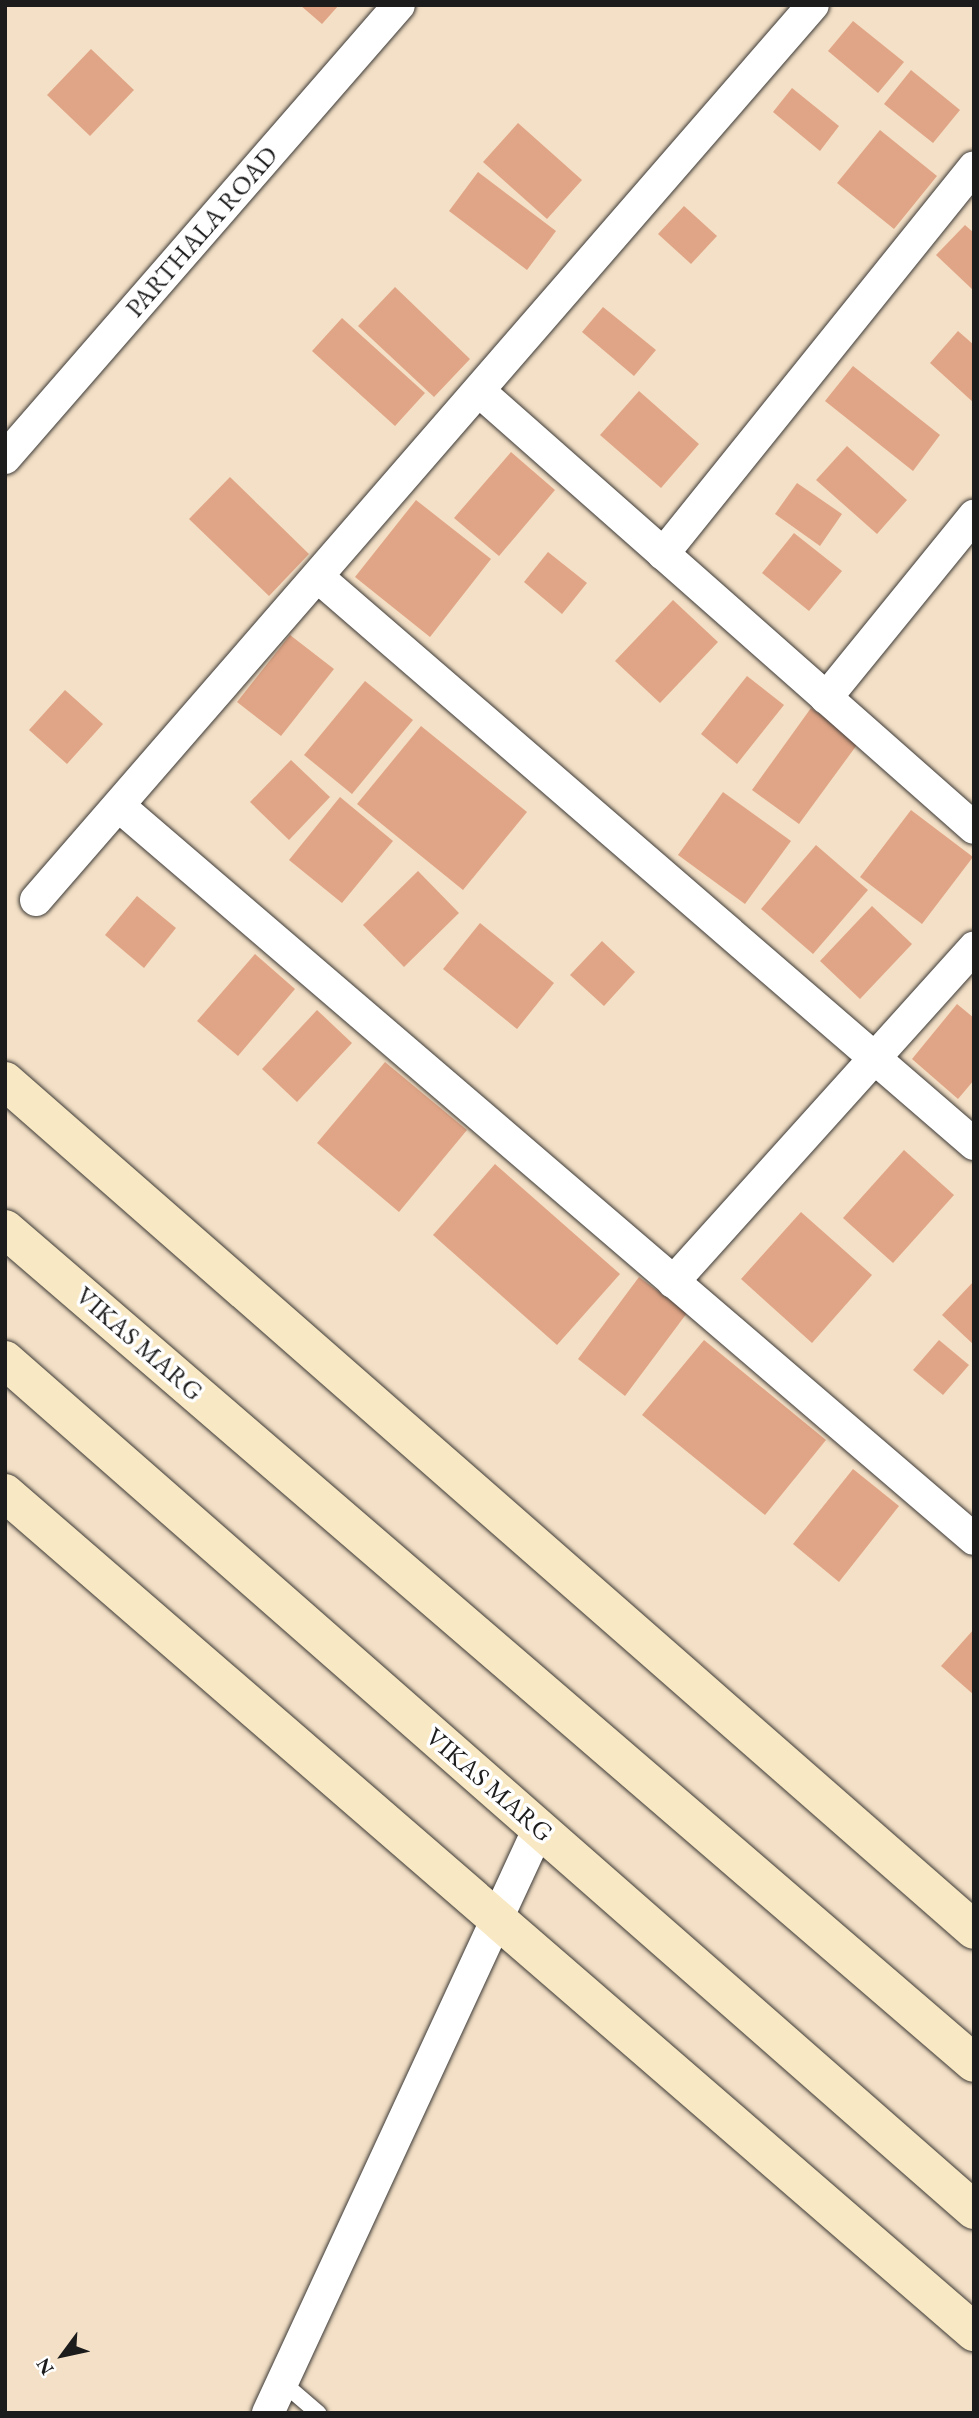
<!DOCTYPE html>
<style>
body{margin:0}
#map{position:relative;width:979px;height:2418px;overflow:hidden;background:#f4e0c6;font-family:"EB Garamond",serif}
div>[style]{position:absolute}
.building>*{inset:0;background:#e0a586}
.roads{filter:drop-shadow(0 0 2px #3c3936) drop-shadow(0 0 2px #3c3936)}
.lane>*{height:16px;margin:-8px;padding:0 8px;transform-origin:8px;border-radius:8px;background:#fff}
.street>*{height:32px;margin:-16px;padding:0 16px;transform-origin:16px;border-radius:16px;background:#fff}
.secondary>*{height:38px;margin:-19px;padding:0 19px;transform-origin:19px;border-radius:19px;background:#f8e8c3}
span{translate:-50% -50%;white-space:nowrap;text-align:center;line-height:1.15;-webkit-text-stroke:7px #fff;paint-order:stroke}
.street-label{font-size:26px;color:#1c1c1c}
.frame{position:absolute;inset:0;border:7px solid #1c1c1c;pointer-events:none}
.north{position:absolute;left:28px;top:2320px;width:70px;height:70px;-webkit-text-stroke:5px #fff;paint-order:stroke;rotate:237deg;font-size:19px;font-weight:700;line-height:28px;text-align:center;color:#1c1c1c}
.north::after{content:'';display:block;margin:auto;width:24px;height:32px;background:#1c1c1c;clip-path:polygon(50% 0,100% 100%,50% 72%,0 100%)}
</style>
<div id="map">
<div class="building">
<div style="clip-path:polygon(300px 5px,339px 5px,322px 24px)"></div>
<div style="clip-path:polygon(853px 21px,904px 62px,878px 93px,828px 51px)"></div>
<div style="clip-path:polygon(91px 49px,134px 90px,90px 136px,47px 95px)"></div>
<div style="clip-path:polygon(911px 70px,960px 110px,933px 143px,884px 104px)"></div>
<div style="clip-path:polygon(792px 88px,839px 126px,820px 151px,773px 112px)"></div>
<div style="clip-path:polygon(518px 123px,582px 180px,547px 219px,483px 162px)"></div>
<div style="clip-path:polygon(880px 130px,937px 176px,894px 229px,837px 183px)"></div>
<div style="clip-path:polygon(478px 172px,556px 231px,527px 270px,449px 211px)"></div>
<div style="clip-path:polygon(684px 206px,717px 236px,691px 264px,658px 234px)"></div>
<div style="clip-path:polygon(965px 225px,974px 233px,974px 291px,936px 255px)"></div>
<div style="clip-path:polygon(395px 287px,470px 359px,434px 397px,358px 326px)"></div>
<div style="clip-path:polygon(603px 307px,656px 350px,634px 376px,582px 332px)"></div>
<div style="clip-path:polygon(342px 318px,425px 393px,395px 426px,312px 351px)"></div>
<div style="clip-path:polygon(958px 331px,974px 345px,974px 403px,930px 363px)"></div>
<div style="clip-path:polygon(853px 366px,940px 435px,913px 471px,825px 401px)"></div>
<div style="clip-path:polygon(639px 391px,699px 444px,661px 488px,600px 435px)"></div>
<div style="clip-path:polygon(847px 446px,907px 500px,877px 534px,816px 480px)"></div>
<div style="clip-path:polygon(511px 452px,555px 490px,499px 556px,454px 518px)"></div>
<div style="clip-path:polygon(230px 477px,309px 554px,269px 596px,189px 519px)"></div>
<div style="clip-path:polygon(797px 483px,842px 514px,820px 546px,775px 514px)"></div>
<div style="clip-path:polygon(416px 500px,491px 559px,430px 637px,355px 577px)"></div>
<div style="clip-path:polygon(794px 533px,842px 571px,809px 611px,762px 573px)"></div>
<div style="clip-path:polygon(548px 552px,587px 583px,562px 614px,524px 582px)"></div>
<div style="clip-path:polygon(673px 600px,718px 642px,660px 703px,615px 661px)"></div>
<div style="clip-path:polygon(290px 635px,334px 669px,281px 736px,237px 702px)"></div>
<div style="clip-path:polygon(747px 676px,784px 705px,737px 764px,701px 734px)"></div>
<div style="clip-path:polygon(365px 681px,413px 720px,352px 794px,304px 755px)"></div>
<div style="clip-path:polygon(65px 690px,103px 724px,67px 764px,29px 730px)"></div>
<div style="clip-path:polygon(811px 708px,859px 742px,799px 824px,752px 790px)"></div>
<div style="clip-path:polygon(421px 726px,527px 812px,463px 890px,357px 804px)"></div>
<div style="clip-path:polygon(291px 760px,330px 797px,289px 840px,250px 802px)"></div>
<div style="clip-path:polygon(723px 792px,791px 841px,745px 904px,678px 855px)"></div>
<div style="clip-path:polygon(340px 797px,393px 841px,342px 903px,289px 860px)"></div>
<div style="clip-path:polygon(911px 810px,973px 857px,922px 924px,860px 877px)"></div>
<div style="clip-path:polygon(816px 845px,868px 890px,813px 954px,761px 909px)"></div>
<div style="clip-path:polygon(418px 871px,459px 913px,404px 967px,363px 925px)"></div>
<div style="clip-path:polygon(137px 896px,176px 928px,144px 968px,105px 935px)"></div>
<div style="clip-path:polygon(872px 906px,912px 944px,860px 999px,820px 961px)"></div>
<div style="clip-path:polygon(480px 923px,554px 983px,517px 1029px,443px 969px)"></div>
<div style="clip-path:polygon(602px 941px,635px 972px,604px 1006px,570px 975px)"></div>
<div style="clip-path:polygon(255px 954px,295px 989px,238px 1056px,197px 1021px)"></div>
<div style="clip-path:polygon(957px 1004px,974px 1018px,974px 1080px,958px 1099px,912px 1059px)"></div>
<div style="clip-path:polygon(317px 1010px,352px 1043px,297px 1102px,262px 1069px)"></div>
<div style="clip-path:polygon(385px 1062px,467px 1130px,399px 1212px,317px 1143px)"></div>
<div style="clip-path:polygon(904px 1150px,954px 1195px,893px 1263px,843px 1218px)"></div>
<div style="clip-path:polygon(495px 1164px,620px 1274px,557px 1345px,433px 1235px)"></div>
<div style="clip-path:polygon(801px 1212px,872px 1275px,812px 1343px,741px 1279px)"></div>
<div style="clip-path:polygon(639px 1277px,687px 1313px,625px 1396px,578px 1359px)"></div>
<div style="clip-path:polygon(974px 1281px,974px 1345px,942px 1315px)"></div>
<div style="clip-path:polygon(704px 1340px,826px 1440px,765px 1515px,642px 1415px)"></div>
<div style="clip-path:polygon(939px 1340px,969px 1365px,943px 1395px,913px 1370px)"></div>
<div style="clip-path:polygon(853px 1469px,899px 1506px,839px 1582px,793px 1544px)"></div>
<div style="clip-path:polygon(974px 1629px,974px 1695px,941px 1666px)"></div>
</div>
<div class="roads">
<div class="lane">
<div style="left:282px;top:2382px;width:48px;rotate:40.7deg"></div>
</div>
<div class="street">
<div style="left:479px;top:391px;width:660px;rotate:41.44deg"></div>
<div style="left:5px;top:458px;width:600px;rotate:-48.98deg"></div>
<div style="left:663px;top:554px;width:496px;rotate:-51.2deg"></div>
<div style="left:318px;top:577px;width:867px;rotate:40.84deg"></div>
<div style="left:826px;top:698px;width:235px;rotate:-50.9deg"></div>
<div style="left:119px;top:806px;width:1126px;rotate:40.61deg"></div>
<div style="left:36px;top:900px;width:1185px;rotate:-49.04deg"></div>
<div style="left:673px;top:1282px;width:450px;rotate:-48deg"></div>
<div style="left:268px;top:2413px;width:645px;rotate:-65.14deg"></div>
</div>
<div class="secondary">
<div style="left:5px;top:1081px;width:1288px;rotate:41.22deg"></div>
<div style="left:5px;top:1229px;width:1278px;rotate:40.72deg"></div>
<div style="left:5px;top:1360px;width:1289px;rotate:41.26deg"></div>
<div style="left:5px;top:1493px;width:1282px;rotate:40.89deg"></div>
</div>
</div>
<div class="street-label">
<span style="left:202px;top:232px;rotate:-49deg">PARTHALA ROAD</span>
<span style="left:139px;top:1344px;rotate:41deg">VIKAS MARG</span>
<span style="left:489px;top:1785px;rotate:41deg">VIKAS MARG</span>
</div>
<div class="frame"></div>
<div class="north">N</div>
</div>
